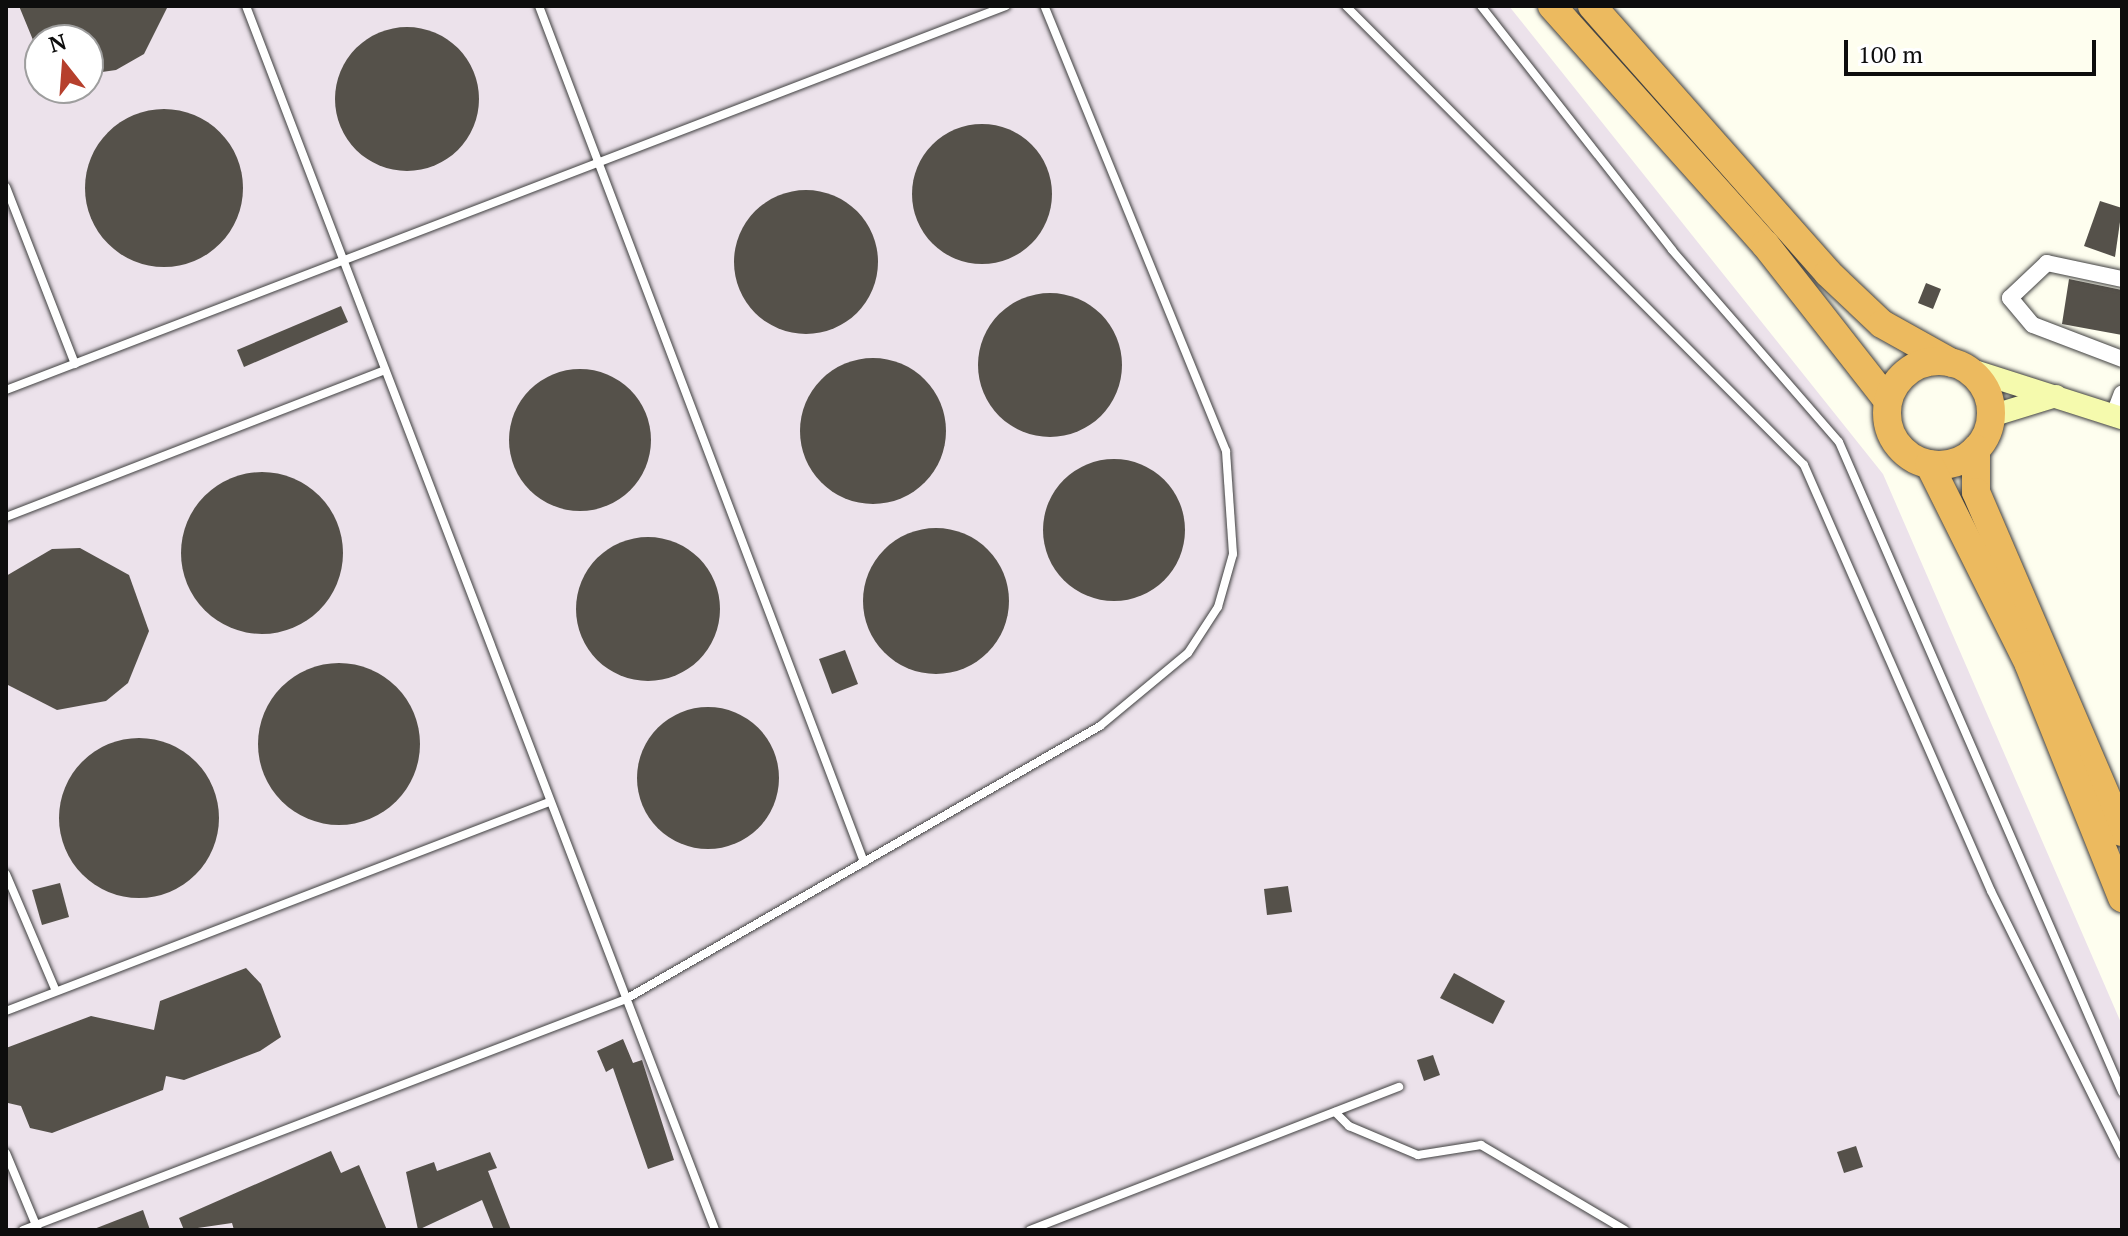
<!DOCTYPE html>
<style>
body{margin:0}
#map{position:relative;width:2128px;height:1236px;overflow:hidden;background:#fefeef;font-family:"PT Serif",serif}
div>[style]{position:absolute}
.industrial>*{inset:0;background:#ece2eb}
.building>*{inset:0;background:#55514a}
.round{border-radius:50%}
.roads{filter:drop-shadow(0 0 2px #404040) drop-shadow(0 0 2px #404040)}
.lane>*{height:8px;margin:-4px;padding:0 4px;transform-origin:4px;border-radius:4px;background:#fff}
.street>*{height:16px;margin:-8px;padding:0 8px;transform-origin:8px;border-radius:8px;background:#fff}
.secondary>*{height:22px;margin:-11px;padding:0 11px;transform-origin:11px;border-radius:11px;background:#f5faad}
.highway>*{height:28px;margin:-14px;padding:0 14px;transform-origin:14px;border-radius:14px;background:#ecba5f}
.highway>.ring{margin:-14px;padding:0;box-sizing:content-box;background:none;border:28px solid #ecba5f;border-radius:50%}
span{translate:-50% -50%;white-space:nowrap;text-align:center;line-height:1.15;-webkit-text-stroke:8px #fff;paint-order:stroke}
.frame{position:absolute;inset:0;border:8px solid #0d0d0d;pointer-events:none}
.north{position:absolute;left:24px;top:24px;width:80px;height:80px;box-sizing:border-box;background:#fff;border:2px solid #9e9e9e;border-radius:50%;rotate:343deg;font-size:22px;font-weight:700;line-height:32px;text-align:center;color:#0d0d0d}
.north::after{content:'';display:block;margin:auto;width:28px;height:36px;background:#b6402d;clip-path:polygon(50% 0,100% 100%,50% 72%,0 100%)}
.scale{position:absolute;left:1844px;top:40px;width:252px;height:36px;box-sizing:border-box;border:4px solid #0d0d0d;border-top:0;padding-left:10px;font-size:24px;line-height:28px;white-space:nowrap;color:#0d0d0d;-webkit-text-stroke:6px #fff;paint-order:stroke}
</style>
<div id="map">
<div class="industrial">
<div style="clip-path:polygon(evenodd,6px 6px,1509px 6px,1883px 474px,2122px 1025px,2122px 1230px,6px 1230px,6px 6px,40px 40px,88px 40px,88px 88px,40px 88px,40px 40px)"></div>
</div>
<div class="building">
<div style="clip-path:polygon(19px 6px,168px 6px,144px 54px,116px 70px,88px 74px,88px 40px,33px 40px)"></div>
<div class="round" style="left:335px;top:27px;width:144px;height:144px"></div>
<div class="round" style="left:85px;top:109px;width:158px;height:158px"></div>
<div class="round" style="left:912px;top:124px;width:140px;height:140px"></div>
<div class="round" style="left:734px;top:190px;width:144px;height:144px"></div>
<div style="clip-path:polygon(2100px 201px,2122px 208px,2115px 257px,2084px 246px)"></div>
<div style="clip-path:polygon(2069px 279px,2122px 290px,2122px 335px,2062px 324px)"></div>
<div style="clip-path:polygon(1926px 283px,1941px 289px,1933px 309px,1918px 303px)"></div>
<div class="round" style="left:978px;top:293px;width:144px;height:144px"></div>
<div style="clip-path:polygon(341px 306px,348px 322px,244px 367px,237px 350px)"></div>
<div class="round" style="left:800px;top:358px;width:146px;height:146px"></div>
<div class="round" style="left:509px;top:369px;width:142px;height:142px"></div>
<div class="round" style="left:1043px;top:459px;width:142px;height:142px"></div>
<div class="round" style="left:181px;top:472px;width:162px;height:162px"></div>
<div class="round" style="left:863px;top:528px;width:146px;height:146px"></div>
<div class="round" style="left:576px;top:537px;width:144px;height:144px"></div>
<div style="clip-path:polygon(80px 548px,129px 575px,149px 631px,128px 683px,106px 701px,57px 710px,6px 684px,6px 576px,52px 549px)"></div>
<div style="clip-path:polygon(845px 650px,858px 684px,832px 694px,819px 659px)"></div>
<div class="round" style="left:258px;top:663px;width:162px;height:162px"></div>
<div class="round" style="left:637px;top:707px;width:142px;height:142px"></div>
<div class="round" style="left:59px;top:738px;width:160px;height:160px"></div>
<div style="clip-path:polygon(60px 883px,69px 917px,42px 925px,32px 890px)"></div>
<div style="clip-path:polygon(1288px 886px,1292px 912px,1267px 915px,1264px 889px)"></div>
<div style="clip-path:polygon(246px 968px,261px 984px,281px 1037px,260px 1051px,184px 1080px,166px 1076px,163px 1090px,52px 1133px,30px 1128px,21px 1106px,8px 1103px,6px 1048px,91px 1016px,154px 1030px,160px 1001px)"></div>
<div style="clip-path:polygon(1454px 973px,1505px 1001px,1493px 1024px,1440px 998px)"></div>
<div style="clip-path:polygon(623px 1039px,633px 1063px,642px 1060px,674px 1160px,648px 1169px,613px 1068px,606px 1072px,597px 1051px)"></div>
<div style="clip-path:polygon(1433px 1055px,1440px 1075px,1424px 1081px,1417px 1060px)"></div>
<div style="clip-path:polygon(1856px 1146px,1863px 1167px,1844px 1173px,1837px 1152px)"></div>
<div style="clip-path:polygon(331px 1151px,341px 1173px,359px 1165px,387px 1230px,234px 1230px,232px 1223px,184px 1230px,179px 1218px)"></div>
<div style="clip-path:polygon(490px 1152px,497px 1168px,488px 1171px,511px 1230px,494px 1230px,482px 1200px,418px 1230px,406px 1172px,434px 1162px,437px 1171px)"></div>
<div style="clip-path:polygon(143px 1210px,150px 1230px,94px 1230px,94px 1229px)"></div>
</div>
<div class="roads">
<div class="lane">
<div style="left:246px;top:6px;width:1311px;rotate:69.03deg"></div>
<div style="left:539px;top:6px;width:916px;rotate:69.21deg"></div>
<div style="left:1346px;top:6px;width:648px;rotate:45.06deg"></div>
<div style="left:1804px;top:465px;width:465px;rotate:66.3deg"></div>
<div style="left:1991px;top:891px;width:295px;rotate:63.6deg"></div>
<div style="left:1481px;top:6px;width:310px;rotate:51.9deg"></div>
<div style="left:1672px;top:250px;width:254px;rotate:49deg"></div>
<div style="left:1839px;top:442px;width:709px;rotate:66.47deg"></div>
<div style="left:6px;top:187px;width:190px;rotate:68.7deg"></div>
<div style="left:6px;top:390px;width:1071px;rotate:-21.01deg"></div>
<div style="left:6px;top:517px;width:404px;rotate:-21.2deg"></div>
<div style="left:6px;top:874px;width:125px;rotate:66.9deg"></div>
<div style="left:6px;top:1011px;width:582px;rotate:-21.05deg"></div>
<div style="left:1335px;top:1112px;width:20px;rotate:45deg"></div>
<div style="left:1349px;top:1126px;width:75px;rotate:22.8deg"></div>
<div style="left:1418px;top:1155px;width:64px;rotate:-9deg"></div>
<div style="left:1481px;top:1145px;width:167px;rotate:30.6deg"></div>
<div style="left:6px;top:1153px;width:83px;rotate:67.4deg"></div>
<div style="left:23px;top:1230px;width:646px;rotate:-20.96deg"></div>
<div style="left:626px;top:999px;width:547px;rotate:-29.94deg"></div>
<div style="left:1100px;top:726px;width:114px;rotate:-39.7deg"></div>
<div style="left:1188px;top:653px;width:55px;rotate:-56.9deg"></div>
<div style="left:1218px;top:607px;width:55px;rotate:-74.2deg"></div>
<div style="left:1233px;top:554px;width:103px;rotate:-93.9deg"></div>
<div style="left:1226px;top:451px;width:481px;rotate:-112.2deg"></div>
<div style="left:1030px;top:1230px;width:396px;rotate:-21.2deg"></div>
</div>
<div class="street">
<div style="left:2122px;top:279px;width:77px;rotate:-168deg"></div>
<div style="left:2047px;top:263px;width:51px;rotate:136.6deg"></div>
<div style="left:2010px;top:298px;width:35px;rotate:50deg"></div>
<div style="left:2033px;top:325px;width:95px;rotate:20.9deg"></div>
<div style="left:2114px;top:414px;width:22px;rotate:-69deg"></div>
</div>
<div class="secondary">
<div style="left:1965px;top:368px;width:165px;rotate:17.7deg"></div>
<div style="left:1991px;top:416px;width:68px;rotate:-17.1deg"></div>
</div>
<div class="highway">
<div style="left:1552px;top:6px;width:319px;rotate:48.2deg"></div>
<div style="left:1765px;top:244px;width:199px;rotate:51.9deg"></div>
<div style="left:1592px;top:6px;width:356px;rotate:48.5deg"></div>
<div style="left:1828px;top:273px;width:74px;rotate:43.4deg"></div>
<div style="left:1882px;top:324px;width:80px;rotate:29.1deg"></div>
<div class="ring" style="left:1887px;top:361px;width:76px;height:76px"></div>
<div style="left:1976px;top:449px;width:43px;rotate:90deg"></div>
<div style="left:1976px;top:492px;width:370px;rotate:66.8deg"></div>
<div style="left:1929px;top:464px;width:225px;rotate:63.5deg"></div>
<div style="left:2029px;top:665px;width:251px;rotate:68.2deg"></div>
</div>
</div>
<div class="frame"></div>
<div class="north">N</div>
<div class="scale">100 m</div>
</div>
